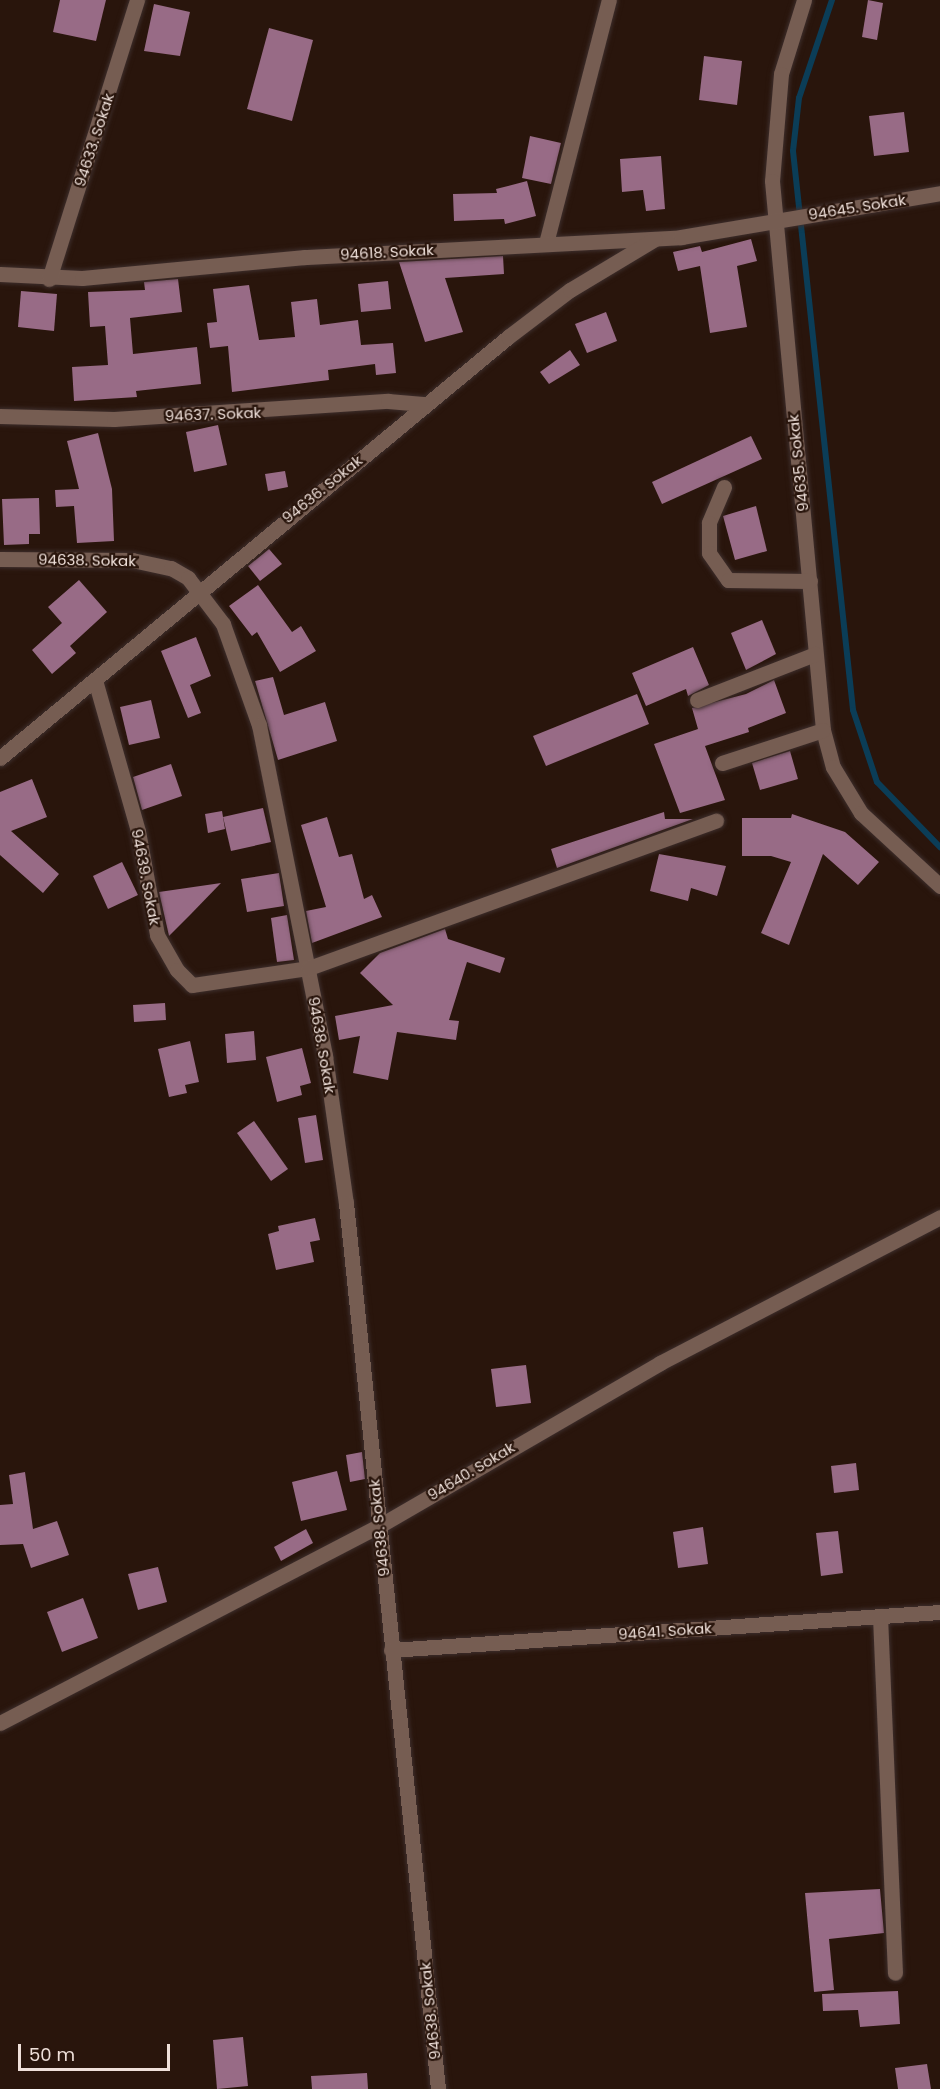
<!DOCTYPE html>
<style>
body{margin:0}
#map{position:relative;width:940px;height:2089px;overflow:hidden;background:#29150c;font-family:Poppins,sans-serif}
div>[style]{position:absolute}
.stream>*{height:6px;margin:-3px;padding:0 3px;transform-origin:3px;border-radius:3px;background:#0b3d57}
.building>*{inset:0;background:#986b86}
.roads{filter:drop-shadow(0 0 2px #3d2e2c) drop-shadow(0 0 2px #3d2e2c)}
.street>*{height:15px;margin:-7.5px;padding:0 7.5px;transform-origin:7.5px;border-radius:7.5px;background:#765d52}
span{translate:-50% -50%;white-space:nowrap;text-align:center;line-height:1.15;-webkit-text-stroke:4.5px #29150c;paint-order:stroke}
.street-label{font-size:15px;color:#efe0da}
.scale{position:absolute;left:18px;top:2044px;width:152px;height:27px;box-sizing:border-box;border:3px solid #efe0da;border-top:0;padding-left:8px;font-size:18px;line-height:21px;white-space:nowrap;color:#efe0da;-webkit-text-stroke:4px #29150c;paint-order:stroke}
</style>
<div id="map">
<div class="stream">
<div style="left:832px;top:0;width:103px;rotate:108.6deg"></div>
<div style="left:799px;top:98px;width:53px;rotate:96.5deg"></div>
<div style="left:793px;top:151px;width:562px;rotate:83.87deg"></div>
<div style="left:853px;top:710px;width:76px;rotate:71.6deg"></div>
<div style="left:877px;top:782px;width:91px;rotate:45.9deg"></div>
</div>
<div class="building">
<div style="clip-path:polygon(60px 0,106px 0,96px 41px,53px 32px)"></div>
<div style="clip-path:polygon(868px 0,883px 3px,877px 40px,862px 37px)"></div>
<div style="clip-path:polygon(154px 4px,190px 12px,180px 56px,144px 51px)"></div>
<div style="clip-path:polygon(269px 28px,313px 40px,292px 121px,247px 109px)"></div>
<div style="clip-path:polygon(704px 56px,742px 61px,737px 105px,699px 100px)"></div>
<div style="clip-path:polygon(904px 112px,909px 152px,874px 156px,869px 116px)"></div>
<div style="clip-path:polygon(530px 136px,561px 143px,551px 184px,522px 178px)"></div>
<div style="clip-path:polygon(661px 156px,665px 209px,646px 211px,643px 190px,622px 192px,620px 159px)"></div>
<div style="clip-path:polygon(527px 181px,536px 216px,505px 224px,504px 219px,454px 221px,453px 194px,497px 193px,496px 189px)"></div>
<div style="clip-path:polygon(751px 239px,757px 261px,737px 266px,747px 327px,710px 333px,700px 266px,678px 271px,673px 252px,700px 246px,702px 252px)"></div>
<div style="clip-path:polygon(503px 256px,504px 274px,445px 278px,463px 332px,425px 342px,399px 262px)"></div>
<div style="clip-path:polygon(178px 279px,182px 312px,130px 318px,133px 354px,197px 347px,201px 384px,136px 391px,137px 397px,74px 401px,72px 367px,108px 365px,105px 326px,90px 327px,88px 292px,145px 290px,144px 282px)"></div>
<div style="clip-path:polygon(388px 281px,391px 309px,361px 312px,358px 284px)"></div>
<div style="clip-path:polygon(249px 285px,259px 340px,295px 337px,291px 302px,317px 299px,320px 325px,358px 320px,361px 345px,393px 343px,396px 373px,376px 375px,375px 364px,328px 370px,329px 380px,232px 392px,228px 346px,210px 348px,207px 323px,217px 322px,213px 289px)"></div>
<div style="clip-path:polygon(21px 291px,57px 294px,54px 331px,18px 327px)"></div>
<div style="clip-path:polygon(606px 312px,617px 341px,587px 353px,575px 324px)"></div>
<div style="clip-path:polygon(570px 350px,580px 365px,549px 384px,540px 372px)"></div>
<div style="clip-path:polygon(218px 425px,227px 465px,194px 472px,186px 432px)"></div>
<div style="clip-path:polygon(98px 433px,112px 489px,114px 541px,77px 543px,74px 506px,56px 507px,55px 490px,79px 489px,67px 441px)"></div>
<div style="clip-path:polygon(751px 436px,762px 459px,662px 504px,652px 482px)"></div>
<div style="clip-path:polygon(285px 471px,288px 487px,268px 491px,265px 474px)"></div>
<div style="clip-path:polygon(39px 498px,40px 534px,29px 534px,29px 544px,4px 545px,2px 499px)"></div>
<div style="clip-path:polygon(756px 506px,767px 551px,735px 560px,723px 516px)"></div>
<div style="clip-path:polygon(269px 549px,282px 564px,260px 581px,248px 566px)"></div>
<div style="clip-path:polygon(79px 580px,107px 612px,70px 646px,76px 653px,52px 674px,32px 650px,62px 623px,48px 607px)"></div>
<div style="clip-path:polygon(258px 585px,292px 632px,301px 626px,316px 651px,280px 672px,257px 632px,252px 636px,229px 606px)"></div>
<div style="clip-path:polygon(762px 620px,776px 654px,746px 670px,731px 633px)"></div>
<div style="clip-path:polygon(196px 637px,211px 676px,190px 685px,201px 713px,188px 718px,161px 651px)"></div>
<div style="clip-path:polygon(693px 647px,709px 685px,688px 696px,686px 689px,646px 706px,632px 673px)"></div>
<div style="clip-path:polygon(273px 677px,284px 715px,325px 702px,337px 741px,278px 760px,255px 681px)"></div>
<div style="clip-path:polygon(774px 680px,786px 713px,748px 728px,749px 732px,705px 746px,725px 800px,680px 813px,654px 744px,698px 729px,692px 708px,746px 694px)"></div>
<div style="clip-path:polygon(637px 694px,649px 724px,546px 766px,533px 736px)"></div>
<div style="clip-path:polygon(151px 700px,160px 738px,129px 745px,120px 707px)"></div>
<div style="clip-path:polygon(790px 751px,798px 779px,760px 790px,752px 763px)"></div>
<div style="clip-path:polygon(171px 764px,182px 796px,142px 810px,133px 777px)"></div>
<div style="clip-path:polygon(32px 779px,47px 817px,11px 831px,59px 874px,43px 893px,0 855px,0 792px)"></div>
<div style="clip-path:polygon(263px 808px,271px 842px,231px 851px,223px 817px)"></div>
<div style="clip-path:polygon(222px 811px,225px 829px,208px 833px,205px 814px)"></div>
<div style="clip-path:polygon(664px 812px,665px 819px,693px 819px,557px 868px,551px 849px)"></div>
<div style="clip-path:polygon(792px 814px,845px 832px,879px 862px,858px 885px,823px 854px,789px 945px,761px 933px,791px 862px,771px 856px,742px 856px,742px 818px,791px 818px)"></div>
<div style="clip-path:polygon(327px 817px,339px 857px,352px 854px,364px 899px,372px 895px,382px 917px,312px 943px,306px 911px,326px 907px,301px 825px)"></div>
<div style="clip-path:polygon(659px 854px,726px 866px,717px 896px,691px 888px,688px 901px,650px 891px)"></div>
<div style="clip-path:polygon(122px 862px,138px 895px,108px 909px,93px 876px)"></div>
<div style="clip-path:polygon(279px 873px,284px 906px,247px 912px,241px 879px)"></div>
<div style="clip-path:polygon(221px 883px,189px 916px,169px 936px,159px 892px)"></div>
<div style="clip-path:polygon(287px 915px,294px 960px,277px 962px,271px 918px)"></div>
<div style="clip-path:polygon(445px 929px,448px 939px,505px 958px,500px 973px,467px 962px,449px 1020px,459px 1021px,456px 1040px,397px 1032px,388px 1080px,353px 1073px,360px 1036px,339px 1040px,335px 1016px,393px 1005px,360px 973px,380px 953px)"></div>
<div style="clip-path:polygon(165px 1003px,166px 1020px,134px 1022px,133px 1005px)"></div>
<div style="clip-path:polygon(254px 1031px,256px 1060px,227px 1063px,225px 1034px)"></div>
<div style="clip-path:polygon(190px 1041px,199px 1082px,185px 1085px,187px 1093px,169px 1097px,158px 1049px)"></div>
<div style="clip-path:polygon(302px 1048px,311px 1083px,300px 1086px,302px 1095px,277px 1102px,266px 1057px)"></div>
<div style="clip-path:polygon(316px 1115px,323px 1160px,305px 1163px,298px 1118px)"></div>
<div style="clip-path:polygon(254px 1121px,288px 1169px,271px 1181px,237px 1133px)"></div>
<div style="clip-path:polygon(315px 1218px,320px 1240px,310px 1242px,314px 1262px,276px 1270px,268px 1234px,279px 1231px,278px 1226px)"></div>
<div style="clip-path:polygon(526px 1365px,531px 1403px,496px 1407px,491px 1369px)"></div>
<div style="clip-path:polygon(362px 1452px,365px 1479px,350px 1482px,346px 1455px)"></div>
<div style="clip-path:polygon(856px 1463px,859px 1490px,834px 1493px,831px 1466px)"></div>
<div style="clip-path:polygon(337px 1471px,347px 1510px,301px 1521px,292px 1482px)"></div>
<div style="clip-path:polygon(25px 1472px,33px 1529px,57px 1521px,69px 1555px,31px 1568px,23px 1544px,0 1545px,0 1505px,13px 1504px,9px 1475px)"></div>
<div style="clip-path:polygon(703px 1527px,708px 1564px,678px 1568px,673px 1532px)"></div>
<div style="clip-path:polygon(306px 1529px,313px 1543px,281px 1561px,274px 1547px)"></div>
<div style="clip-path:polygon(838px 1531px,843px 1573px,821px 1576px,816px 1533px)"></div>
<div style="clip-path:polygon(158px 1567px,167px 1602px,138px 1610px,128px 1574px)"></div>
<div style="clip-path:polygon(83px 1598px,98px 1638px,62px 1652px,47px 1612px)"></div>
<div style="clip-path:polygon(880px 1889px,884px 1933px,829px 1939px,834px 1990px,814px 1992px,805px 1893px)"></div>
<div style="clip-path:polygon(898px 1991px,900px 2024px,860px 2027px,858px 2010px,823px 2011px,822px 1994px)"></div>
<div style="clip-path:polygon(243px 2037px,248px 2086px,217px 2089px,213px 2040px)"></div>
<div style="clip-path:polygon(927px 2064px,931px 2089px,898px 2089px,895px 2068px)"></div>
<div style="clip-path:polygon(367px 2073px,368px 2089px,312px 2089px,311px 2076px)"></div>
</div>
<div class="roads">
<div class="street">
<div style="left:804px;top:0;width:77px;rotate:107.3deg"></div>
<div style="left:781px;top:74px;width:107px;rotate:94.8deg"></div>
<div style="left:772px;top:181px;width:551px;rotate:84.69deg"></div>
<div style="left:823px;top:730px;width:38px;rotate:75deg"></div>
<div style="left:833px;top:767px;width:54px;rotate:58.7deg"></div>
<div style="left:861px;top:813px;width:108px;rotate:42.7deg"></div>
<div style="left:546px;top:243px;width:251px;rotate:-75.5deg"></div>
<div style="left:0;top:274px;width:82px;rotate:2.8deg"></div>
<div style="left:82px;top:278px;width:224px;rotate:-5.4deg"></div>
<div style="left:305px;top:257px;width:377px;rotate:-3deg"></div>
<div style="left:681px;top:237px;width:263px;rotate:-9.6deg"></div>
<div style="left:49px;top:279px;width:293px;rotate:-72.5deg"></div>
<div style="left:0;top:416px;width:114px;rotate:1.5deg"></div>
<div style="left:114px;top:419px;width:275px;rotate:-3.8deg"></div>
<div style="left:388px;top:401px;width:38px;rotate:5deg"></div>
<div style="left:724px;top:487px;width:39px;rotate:113deg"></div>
<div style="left:709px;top:523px;width:30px;rotate:90deg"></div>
<div style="left:709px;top:553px;width:33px;rotate:55deg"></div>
<div style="left:728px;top:580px;width:82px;rotate:0.7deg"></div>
<div style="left:0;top:559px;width:132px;rotate:0.4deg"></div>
<div style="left:132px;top:560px;width:40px;rotate:12deg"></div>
<div style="left:171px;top:568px;width:20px;rotate:30deg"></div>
<div style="left:188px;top:578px;width:58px;rotate:52.7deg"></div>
<div style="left:223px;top:624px;width:107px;rotate:70.4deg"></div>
<div style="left:259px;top:725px;width:338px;rotate:78.7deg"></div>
<div style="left:325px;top:1056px;width:148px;rotate:81.9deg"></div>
<div style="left:346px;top:1203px;width:891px;rotate:84.07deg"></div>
<div style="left:95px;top:680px;width:157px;rotate:74.1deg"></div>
<div style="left:138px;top:831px;width:106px;rotate:79.6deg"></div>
<div style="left:157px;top:935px;width:40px;rotate:60.3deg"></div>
<div style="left:177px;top:970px;width:21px;rotate:45deg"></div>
<div style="left:192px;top:985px;width:118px;rotate:-8.3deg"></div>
<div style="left:309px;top:968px;width:433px;rotate:-19.9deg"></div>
<div style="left:697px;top:700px;width:127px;rotate:-21.3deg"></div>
<div style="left:0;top:758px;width:660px;rotate:-39.65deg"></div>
<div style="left:508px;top:337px;width:78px;rotate:-37.2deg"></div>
<div style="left:570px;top:290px;width:99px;rotate:-31deg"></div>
<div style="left:722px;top:763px;width:106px;rotate:-18.1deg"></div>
<div style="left:880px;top:1616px;width:357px;rotate:87.6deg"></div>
<div style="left:391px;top:1650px;width:550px;rotate:-3.96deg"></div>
<div style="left:0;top:1723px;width:427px;rotate:-27.5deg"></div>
<div style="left:379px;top:1526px;width:325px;rotate:-30.1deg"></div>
<div style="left:660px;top:1363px;width:316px;rotate:-27.5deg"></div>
</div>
</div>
<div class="street-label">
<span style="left:94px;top:140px;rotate:-72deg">94633. Sokak</span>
<span style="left:857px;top:207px;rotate:-9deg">94645. Sokak</span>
<span style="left:387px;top:252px;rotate:-3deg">94618. Sokak</span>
<span style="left:213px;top:414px;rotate:-2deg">94637. Sokak</span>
<span style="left:798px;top:463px;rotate:-96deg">94635. Sokak</span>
<span style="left:322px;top:489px;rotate:-39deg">94636. Sokak</span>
<span style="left:87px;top:560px;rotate:1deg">94638. Sokak</span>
<span style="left:146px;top:877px;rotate:79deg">94639. Sokak</span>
<span style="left:322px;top:1045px;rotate:80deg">94638. Sokak</span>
<span style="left:471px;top:1471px;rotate:-31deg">94640. Sokak</span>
<span style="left:379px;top:1528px;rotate:-96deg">94638. Sokak</span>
<span style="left:665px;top:1631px;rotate:-4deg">94641. Sokak</span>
<span style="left:430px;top:2011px;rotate:-96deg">94638. Sokak</span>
</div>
<div class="scale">50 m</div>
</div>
